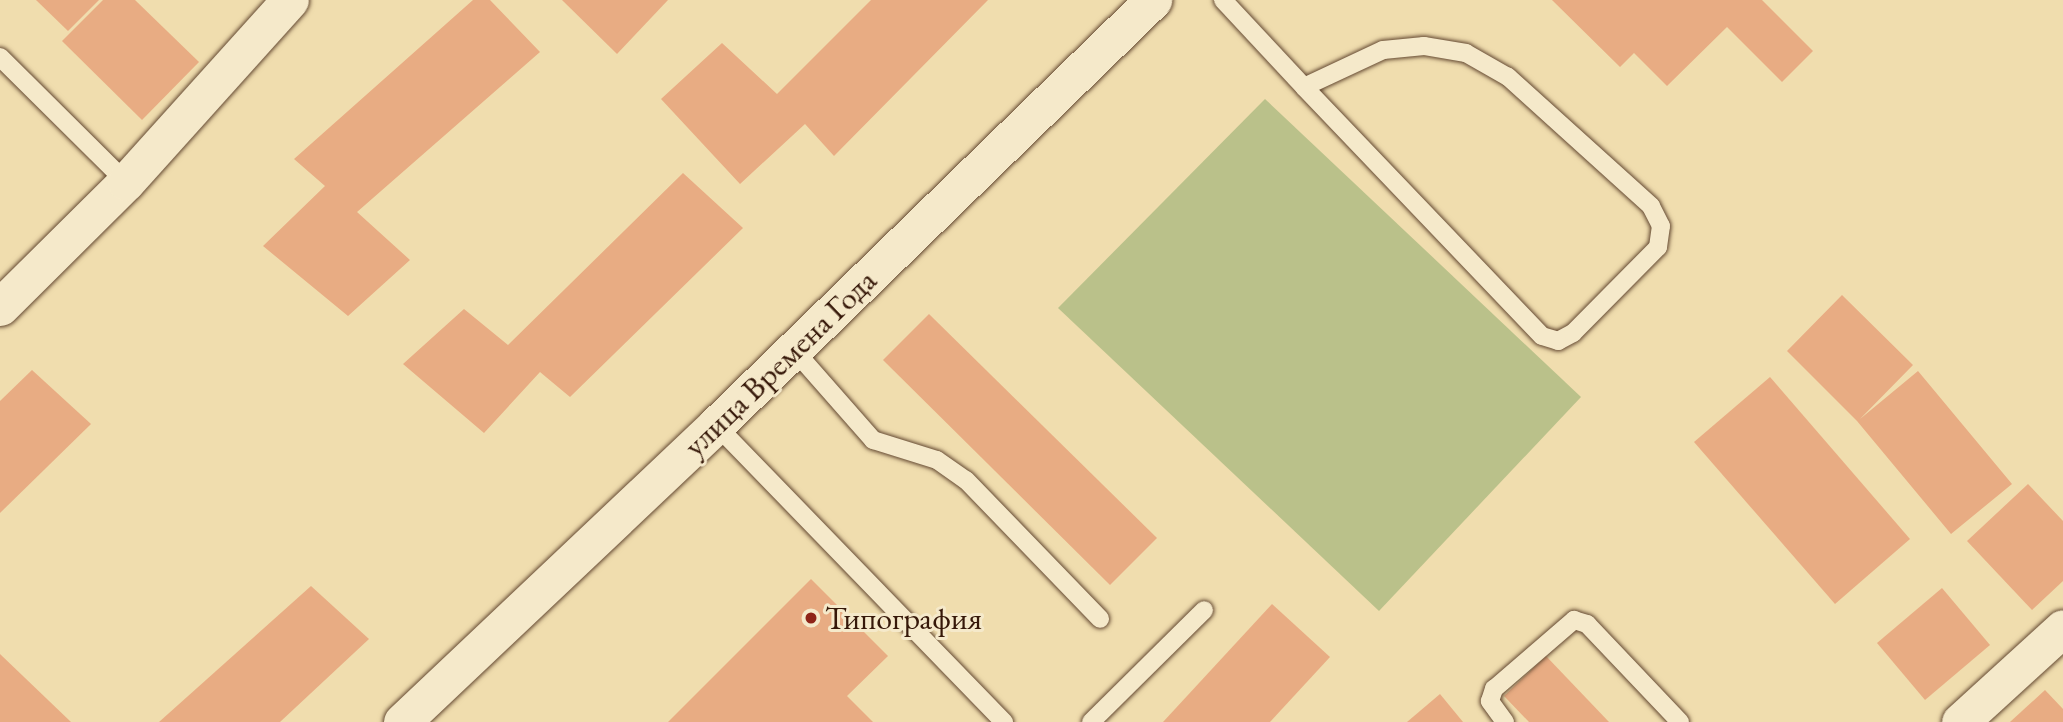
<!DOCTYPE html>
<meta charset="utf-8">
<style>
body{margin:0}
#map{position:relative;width:2063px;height:722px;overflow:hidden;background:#f0ddae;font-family:"EB Garamond",serif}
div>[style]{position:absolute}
.green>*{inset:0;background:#bac18a}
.building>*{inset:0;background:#e8ac83}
.roads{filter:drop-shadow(0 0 2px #644932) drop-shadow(0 0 2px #644932)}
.service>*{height:18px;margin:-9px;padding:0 9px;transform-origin:9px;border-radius:9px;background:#f5e9ca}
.minor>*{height:37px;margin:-18.5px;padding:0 18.5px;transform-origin:18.5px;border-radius:18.5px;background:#f5e9ca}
.dots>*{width:19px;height:19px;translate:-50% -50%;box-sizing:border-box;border:4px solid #f5e9ca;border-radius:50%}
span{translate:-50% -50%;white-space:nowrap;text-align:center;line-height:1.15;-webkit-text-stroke:6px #f5e9ca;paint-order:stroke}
.street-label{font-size:32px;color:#361809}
.poi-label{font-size:32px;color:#361809}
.left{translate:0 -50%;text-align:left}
</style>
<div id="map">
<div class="green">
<div style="clip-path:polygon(1265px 99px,1581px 397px,1379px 611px,1058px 308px)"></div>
</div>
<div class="building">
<div style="clip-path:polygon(36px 0,99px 0,68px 31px)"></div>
<div style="clip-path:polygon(103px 0,135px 0,199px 62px,142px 120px,62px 41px)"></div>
<div style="clip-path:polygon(473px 0,490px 0,540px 52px,357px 212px,410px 260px,348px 316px,263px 246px,325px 186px,294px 159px)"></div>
<div style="clip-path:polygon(562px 0,668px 0,617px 54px)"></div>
<div style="clip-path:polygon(871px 0,988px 0,834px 156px,805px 124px,740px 184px,661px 99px,722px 43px,777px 94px)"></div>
<div style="clip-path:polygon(1552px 0,1762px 0,1813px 51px,1782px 82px,1727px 27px,1667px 86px,1634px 53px,1620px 67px)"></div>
<div style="clip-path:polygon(683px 173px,743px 228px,570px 397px,540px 372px,484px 433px,403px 364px,464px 309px,508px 345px)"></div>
<div style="clip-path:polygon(1842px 295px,1913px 365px,1860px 419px,1918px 371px,2012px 484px,1951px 534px,1857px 421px,1787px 351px)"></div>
<div style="clip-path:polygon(929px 314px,1157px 538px,1110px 585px,883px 360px)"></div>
<div style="clip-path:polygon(32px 370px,91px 424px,0 513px,0 401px)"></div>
<div style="clip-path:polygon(1770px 377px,1910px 539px,1835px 604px,1694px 442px)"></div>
<div style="clip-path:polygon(2028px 484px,2063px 521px,2063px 581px,2032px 610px,1967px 541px)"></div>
<div style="clip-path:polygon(811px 579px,888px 656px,847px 696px,873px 722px,668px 722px)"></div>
<div style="clip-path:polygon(311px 586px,369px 639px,280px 722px,159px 722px)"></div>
<div style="clip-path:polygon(1942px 588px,1990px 645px,1925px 700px,1877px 643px)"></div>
<div style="clip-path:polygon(1272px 604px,1330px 657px,1270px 722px,1163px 722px)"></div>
<div style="clip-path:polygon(0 654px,71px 722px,0 722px)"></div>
<div style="clip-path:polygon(1546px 656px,1609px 722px,1529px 722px,1504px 696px)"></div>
<div style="clip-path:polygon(2045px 690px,2063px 709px,2063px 722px,2010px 722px)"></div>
<div style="clip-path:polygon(1440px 694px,1463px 722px,1407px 722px)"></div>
</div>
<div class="roads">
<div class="service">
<div style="left:1223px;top:0;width:119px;rotate:47deg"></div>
<div style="left:1304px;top:87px;width:344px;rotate:46.3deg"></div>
<div style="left:1542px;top:336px;width:17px;rotate:17deg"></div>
<div style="left:1558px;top:341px;width:17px;rotate:-28deg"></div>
<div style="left:1573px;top:333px;width:121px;rotate:-45.3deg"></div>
<div style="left:1658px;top:247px;width:21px;rotate:-82deg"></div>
<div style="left:1661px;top:226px;width:22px;rotate:-117deg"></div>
<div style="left:1651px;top:206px;width:193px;rotate:-137.9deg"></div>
<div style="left:1508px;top:77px;width:48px;rotate:-150.3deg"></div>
<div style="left:1466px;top:53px;width:43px;rotate:-170.5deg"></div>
<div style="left:1424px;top:46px;width:41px;rotate:174.4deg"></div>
<div style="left:1383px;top:50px;width:87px;rotate:154.9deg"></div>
<div style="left:0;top:57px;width:177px;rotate:44.8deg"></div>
<div style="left:794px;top:350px;width:120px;rotate:48.7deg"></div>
<div style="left:873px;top:440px;width:67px;rotate:17.4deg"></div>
<div style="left:937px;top:460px;width:35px;rotate:35deg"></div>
<div style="left:966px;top:480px;width:193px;rotate:46deg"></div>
<div style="left:716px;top:425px;width:414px;rotate:45.9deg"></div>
<div style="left:1091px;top:722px;width:159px;rotate:-44.7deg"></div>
<div style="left:1505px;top:722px;width:26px;rotate:-126deg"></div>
<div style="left:1490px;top:701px;width:13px;rotate:-72deg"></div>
<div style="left:1494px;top:689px;width:106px;rotate:-40.8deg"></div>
<div style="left:1574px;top:620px;width:14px;rotate:17deg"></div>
<div style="left:1587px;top:624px;width:135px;rotate:46.5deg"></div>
</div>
<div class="minor">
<div style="left:0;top:307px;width:177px;rotate:-44.8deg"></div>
<div style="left:126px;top:182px;width:245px;rotate:-48deg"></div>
<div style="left:402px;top:722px;width:432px;rotate:-43.4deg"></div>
<div style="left:716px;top:425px;width:610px;rotate:-44.2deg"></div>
<div style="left:1960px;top:722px;width:139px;rotate:-42.4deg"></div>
</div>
</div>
<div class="dots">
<div style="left:811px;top:618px;background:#8f2418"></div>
</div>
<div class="street-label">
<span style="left:780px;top:363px;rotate:-44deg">улица Времена Года</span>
</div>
<div class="poi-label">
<span class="left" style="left:825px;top:618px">Типография</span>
</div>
</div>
